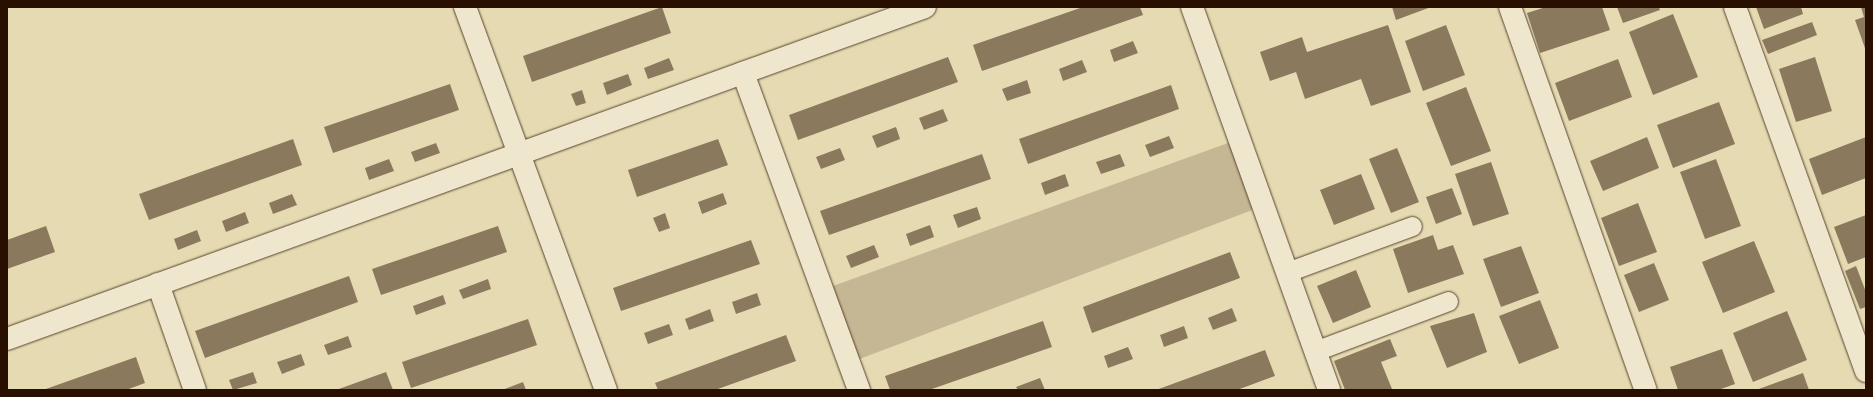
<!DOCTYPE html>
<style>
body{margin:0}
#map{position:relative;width:1873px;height:397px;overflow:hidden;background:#e6dab2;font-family:Vollkorn,serif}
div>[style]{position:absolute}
.green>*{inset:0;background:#c6b794}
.building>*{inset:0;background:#8b795d}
.roads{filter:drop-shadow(0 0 1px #58422c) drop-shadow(0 0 1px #58422c)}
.service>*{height:19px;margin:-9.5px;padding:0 9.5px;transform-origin:9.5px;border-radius:9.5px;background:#efe7cd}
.minor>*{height:22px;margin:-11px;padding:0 11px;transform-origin:11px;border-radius:11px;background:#efe7cd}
.tertiary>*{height:22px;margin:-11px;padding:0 11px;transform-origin:11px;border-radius:11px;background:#efe7cd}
span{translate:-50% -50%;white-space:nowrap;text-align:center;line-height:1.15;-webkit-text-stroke:3.5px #efe7cd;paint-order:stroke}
.frame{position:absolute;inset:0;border:8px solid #290f00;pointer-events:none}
</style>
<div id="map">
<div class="green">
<div style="clip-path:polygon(1239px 139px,1263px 206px,849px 363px,822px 290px)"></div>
</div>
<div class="building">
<div style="clip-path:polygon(662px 7px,671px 33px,532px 82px,523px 56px)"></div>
<div style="clip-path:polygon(1083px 7px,1140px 7px,1143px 15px,982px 71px,973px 45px)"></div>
<div style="clip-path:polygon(1392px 7px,1431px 7px,1396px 20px)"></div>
<div style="clip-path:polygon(1546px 7px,1602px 7px,1610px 30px,1540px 53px,1527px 13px)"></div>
<div style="clip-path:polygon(1617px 7px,1659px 7px,1660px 10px,1623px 23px)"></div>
<div style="clip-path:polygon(1756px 7px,1801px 7px,1803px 14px,1764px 29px)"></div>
<div style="clip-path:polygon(1861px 7px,1866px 7px,1866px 51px,1855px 20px,1864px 17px)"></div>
<div style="clip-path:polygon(1673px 14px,1698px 77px,1653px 95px,1629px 32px)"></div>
<div style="clip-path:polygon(1812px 22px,1817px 35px,1768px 54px,1762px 40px)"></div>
<div style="clip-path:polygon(1388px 25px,1411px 92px,1371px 106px,1361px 79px,1305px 99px,1296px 72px,1270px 81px,1260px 52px,1302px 37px,1307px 52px)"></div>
<div style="clip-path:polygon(1446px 25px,1465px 75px,1423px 91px,1405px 41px)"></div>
<div style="clip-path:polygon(1133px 41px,1138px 53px,1114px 62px,1110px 50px)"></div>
<div style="clip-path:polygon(948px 57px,958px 82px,798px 140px,789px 115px)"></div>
<div style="clip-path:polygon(1815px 57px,1832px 111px,1796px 122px,1779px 69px)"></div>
<div style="clip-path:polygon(669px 58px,674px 70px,648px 79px,644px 68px)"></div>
<div style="clip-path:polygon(1618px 59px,1632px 97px,1569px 121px,1555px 83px)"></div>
<div style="clip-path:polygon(1082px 60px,1087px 72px,1063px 81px,1059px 69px)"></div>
<div style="clip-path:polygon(628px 74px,632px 85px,607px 95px,603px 83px)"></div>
<div style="clip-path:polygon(1027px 80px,1031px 93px,1007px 101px,1002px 89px)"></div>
<div style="clip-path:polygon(450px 84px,459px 110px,333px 153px,324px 127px)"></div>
<div style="clip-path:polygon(1171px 85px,1179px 109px,1028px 164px,1019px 139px)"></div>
<div style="clip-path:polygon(1466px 87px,1491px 151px,1451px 166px,1426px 103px)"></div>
<div style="clip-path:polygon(582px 90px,586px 103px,576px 106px,571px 94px)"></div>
<div style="clip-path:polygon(1719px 102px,1735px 144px,1673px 168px,1657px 125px)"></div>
<div style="clip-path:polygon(943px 109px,948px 121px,924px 130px,919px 118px)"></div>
<div style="clip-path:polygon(896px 127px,900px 139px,877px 148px,872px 136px)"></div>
<div style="clip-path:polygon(1169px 136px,1174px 148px,1150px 157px,1145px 145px)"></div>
<div style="clip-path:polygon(1647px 137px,1659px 168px,1603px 191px,1590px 161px)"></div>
<div style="clip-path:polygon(1866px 137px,1866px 178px,1822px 195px,1809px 159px)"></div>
<div style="clip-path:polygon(293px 139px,302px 165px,149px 220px,139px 194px)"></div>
<div style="clip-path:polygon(718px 139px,728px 165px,637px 197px,628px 170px)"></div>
<div style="clip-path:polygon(436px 143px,440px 153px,415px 162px,411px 152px)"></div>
<div style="clip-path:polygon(840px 148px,845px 160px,821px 169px,816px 157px)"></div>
<div style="clip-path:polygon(1397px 148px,1419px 202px,1391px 213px,1369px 159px)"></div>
<div style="clip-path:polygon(982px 154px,991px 179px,829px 235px,820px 211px)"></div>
<div style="clip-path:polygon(1120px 154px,1125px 166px,1101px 174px,1096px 162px)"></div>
<div style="clip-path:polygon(389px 159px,394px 171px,369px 180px,365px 168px)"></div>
<div style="clip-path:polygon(1716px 159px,1741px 226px,1705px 239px,1680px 172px)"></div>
<div style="clip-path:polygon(1491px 162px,1509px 214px,1473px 226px,1455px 174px)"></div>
<div style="clip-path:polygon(1065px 174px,1069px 186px,1045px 195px,1041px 183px)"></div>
<div style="clip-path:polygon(1361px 174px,1375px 209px,1334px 225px,1320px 190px)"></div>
<div style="clip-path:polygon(1452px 188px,1462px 214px,1436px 224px,1426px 197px)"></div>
<div style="clip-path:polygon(723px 193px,727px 204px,702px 214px,698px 202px)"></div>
<div style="clip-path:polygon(292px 194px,297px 205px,273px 214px,269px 203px)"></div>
<div style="clip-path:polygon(1638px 203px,1657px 252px,1619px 266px,1601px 218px)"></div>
<div style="clip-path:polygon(977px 207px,981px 219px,958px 228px,953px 215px)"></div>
<div style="clip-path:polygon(245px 212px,249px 223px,226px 232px,222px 221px)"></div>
<div style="clip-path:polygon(665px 213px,670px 228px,659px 232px,653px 218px)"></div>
<div style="clip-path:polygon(1866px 215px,1866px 257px,1848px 264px,1834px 227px)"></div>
<div style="clip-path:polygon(930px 225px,934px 237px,910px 246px,906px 234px)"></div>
<div style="clip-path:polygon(46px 226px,55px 252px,7px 269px,7px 240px)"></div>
<div style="clip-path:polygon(498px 226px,507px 252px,381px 295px,372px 269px)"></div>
<div style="clip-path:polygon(197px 230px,201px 241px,178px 250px,174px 239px)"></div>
<div style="clip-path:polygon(1433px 235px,1438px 250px,1453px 245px,1464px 274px,1408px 293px,1393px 249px)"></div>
<div style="clip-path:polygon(751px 240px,760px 264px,621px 311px,613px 288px)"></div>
<div style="clip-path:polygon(1754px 241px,1775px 292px,1723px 313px,1702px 262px)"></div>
<div style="clip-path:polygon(874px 245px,879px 257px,851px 268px,846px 256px)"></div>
<div style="clip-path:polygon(1521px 246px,1539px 293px,1501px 307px,1483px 259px)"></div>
<div style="clip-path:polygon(1230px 252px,1240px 278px,1092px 333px,1083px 307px)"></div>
<div style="clip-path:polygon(1654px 263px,1669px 300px,1639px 312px,1624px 275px)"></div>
<div style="clip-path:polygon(1856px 266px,1866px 292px,1866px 307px,1860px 309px,1845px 271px)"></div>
<div style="clip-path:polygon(1356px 270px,1371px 307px,1333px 323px,1317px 286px)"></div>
<div style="clip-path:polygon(349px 276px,358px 302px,205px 358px,195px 331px)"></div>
<div style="clip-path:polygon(488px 279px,491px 289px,463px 299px,459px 290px)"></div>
<div style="clip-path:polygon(757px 293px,761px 305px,736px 314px,732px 302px)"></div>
<div style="clip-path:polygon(443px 295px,446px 304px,416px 315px,413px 306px)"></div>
<div style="clip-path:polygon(1540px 300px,1559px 348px,1519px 364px,1499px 316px)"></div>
<div style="clip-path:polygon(1232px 308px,1237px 321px,1213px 330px,1208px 318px)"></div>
<div style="clip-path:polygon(710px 309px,714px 321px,689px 330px,685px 319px)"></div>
<div style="clip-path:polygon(1787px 311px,1807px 360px,1753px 382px,1733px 333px)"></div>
<div style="clip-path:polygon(1474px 313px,1487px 352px,1447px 368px,1430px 326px)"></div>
<div style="clip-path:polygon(528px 319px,537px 345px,411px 388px,402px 362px)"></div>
<div style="clip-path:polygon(1043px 321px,1052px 347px,929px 390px,890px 390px,885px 376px)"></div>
<div style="clip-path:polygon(669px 324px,673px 335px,648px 344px,644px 333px)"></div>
<div style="clip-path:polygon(1184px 326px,1188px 338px,1164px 347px,1160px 335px)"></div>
<div style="clip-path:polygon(786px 335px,796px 361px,715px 390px,658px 390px,655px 383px)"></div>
<div style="clip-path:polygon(348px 336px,352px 347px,328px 355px,324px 345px)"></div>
<div style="clip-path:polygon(1390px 339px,1397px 356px,1381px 362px,1392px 389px,1345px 390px,1334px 361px)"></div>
<div style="clip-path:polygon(1128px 347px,1133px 359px,1108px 368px,1104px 356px)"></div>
<div style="clip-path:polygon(1722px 349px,1735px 384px,1718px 390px,1678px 390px,1670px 367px)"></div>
<div style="clip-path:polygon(1265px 350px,1275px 376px,1237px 390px,1156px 390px)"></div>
<div style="clip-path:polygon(301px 354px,305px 365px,282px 374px,277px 362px)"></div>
<div style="clip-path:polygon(136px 357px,145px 383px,126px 390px,43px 390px)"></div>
<div style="clip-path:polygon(253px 372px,257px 383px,233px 390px,229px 380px)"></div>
<div style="clip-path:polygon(386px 372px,393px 390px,336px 390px)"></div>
<div style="clip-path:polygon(1803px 373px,1809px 390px,1756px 390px)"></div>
<div style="clip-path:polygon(1040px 378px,1045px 390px,1018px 390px,1016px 387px)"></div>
<div style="clip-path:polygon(523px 382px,526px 390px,502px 390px)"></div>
</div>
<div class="roads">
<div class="service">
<div style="left:1287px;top:272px;width:133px;rotate:-20.2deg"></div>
<div style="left:1315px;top:351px;width:142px;rotate:-20.6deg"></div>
</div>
<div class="minor">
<div style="left:1192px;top:7px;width:407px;rotate:70.3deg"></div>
<div style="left:1510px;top:7px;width:406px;rotate:70.5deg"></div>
<div style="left:1735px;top:7px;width:387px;rotate:70.2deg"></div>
<div style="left:743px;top:73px;width:338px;rotate:69.9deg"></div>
<div style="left:158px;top:284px;width:112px;rotate:70.8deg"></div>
<div style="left:7px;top:339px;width:976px;rotate:-19.88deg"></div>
</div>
<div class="tertiary">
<div style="left:465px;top:7px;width:408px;rotate:69.8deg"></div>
</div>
</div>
<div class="frame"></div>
</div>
